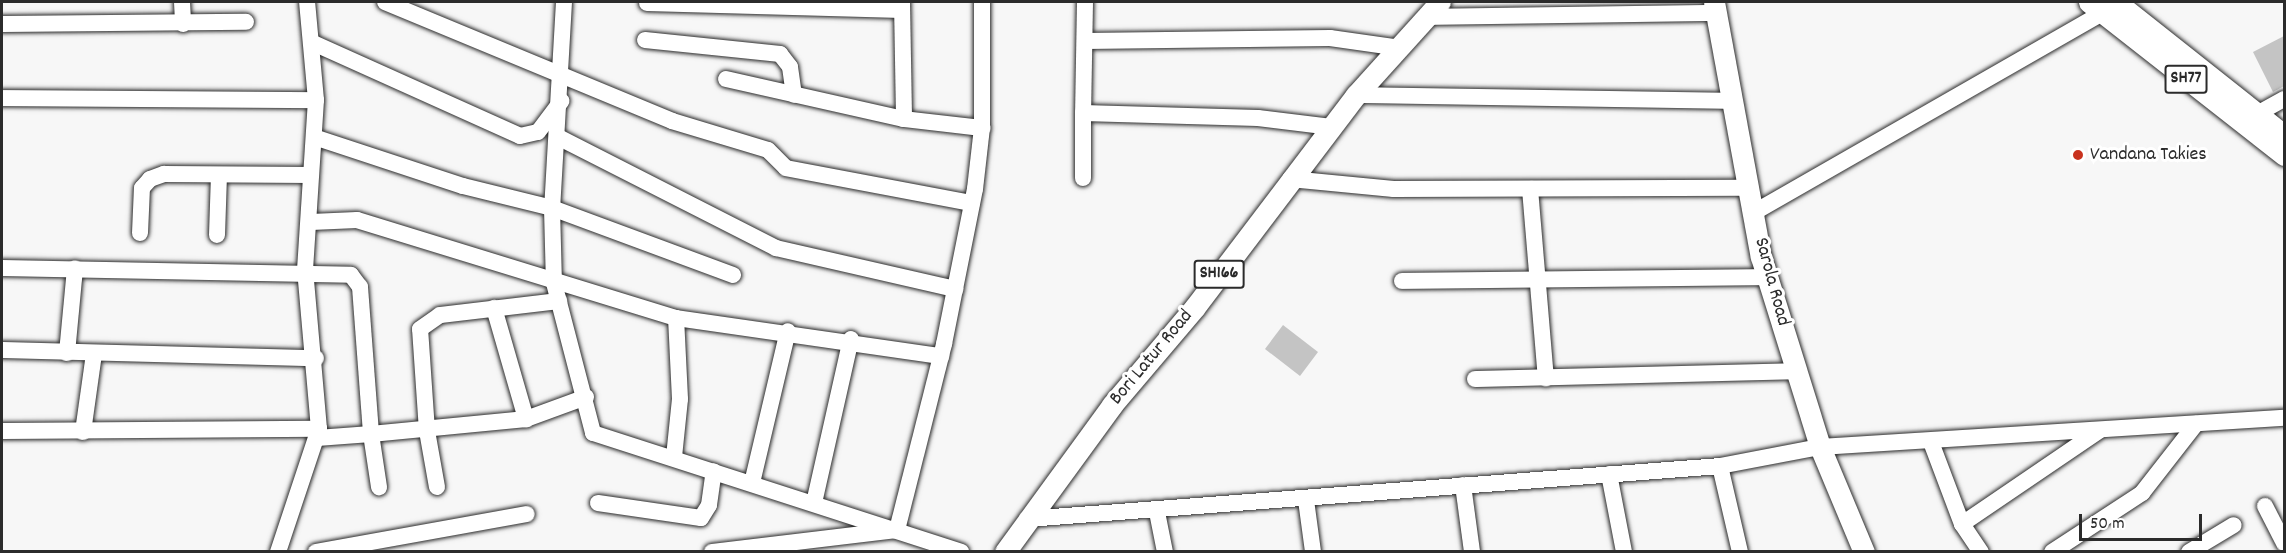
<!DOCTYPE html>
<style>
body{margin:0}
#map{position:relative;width:2286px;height:553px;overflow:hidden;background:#f7f7f7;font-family:Dekko,sans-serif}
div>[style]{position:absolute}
.building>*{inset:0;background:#c4c4c4}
.roads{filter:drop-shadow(0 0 2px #2b2b2b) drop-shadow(0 0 2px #2b2b2b)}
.minor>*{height:16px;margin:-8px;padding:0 8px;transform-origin:8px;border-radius:8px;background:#fff}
.major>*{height:21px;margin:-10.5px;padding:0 10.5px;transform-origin:10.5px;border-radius:10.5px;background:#fff}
.dots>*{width:16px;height:16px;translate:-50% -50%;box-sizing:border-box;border:3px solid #fff;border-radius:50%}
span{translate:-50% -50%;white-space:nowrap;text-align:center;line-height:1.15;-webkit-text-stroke:6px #fff;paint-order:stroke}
.shield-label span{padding:2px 4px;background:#fff;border:2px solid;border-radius:4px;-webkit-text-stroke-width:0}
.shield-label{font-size:18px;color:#2b2b2b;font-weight:700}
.poi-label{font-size:20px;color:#2b2b2b}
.left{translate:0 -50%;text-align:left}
.street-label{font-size:20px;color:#2b2b2b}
.frame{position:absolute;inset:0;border:3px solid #2b2b2b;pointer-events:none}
.scale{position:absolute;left:2079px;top:514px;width:123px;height:27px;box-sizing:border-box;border:3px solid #2b2b2b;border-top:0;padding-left:8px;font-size:18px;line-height:21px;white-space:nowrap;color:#2b2b2b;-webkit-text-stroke:4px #fff;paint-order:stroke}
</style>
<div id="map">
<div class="building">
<div style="clip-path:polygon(2284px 36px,2284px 86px,2273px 92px,2253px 52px)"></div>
<div style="clip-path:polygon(1283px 325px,1318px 352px,1300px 376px,1265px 349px)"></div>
</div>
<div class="roads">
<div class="minor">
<div style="left:182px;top:2px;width:22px;rotate:87deg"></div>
<div style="left:385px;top:2px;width:311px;rotate:22.5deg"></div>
<div style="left:672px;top:121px;width:100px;rotate:16.8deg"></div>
<div style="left:768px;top:150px;width:25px;rotate:45deg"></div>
<div style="left:786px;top:168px;width:189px;rotate:10.7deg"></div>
<div style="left:564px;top:2px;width:206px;rotate:93.3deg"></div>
<div style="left:552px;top:208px;width:75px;rotate:88.5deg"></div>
<div style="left:554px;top:283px;width:155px;rotate:75.4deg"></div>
<div style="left:593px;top:433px;width:387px;rotate:17.9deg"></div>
<div style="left:902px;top:2px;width:117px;rotate:89deg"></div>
<div style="left:1085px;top:2px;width:111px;rotate:91deg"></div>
<div style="left:1083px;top:113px;width:175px;rotate:1.6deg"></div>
<div style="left:1258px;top:118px;width:74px;rotate:7deg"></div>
<div style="left:647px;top:3px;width:255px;rotate:1.6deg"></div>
<div style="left:1428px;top:17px;width:288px;rotate:-0.8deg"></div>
<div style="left:2px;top:24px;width:244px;rotate:-0.5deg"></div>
<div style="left:645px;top:40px;width:136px;rotate:5.9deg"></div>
<div style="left:780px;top:54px;width:16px;rotate:52deg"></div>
<div style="left:790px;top:67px;width:28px;rotate:82deg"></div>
<div style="left:1085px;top:41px;width:245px;rotate:-0.7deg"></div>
<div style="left:1330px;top:38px;width:71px;rotate:8.1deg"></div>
<div style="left:311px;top:42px;width:229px;rotate:24.2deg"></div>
<div style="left:520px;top:136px;width:18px;rotate:-13deg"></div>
<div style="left:538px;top:132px;width:39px;rotate:-53deg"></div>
<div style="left:726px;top:79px;width:182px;rotate:12.7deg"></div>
<div style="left:904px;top:119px;width:79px;rotate:6.6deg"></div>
<div style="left:1356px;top:95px;width:376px;rotate:0.9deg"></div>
<div style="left:2px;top:98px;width:314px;rotate:0.4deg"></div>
<div style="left:2255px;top:115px;width:33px;rotate:-29deg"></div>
<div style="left:314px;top:137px;width:157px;rotate:18.2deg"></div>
<div style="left:463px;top:186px;width:92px;rotate:13.9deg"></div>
<div style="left:552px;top:208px;width:193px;rotate:20.3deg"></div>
<div style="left:558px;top:137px;width:245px;rotate:27deg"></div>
<div style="left:776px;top:248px;width:184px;rotate:12.9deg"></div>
<div style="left:1083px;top:178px;width:65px;rotate:-90deg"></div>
<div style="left:1290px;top:179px;width:104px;rotate:5.5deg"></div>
<div style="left:1394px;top:189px;width:354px;rotate:-0.2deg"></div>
<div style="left:1530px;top:189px;width:190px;rotate:85.2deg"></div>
<div style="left:1753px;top:213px;width:402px;rotate:-29.8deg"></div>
<div style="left:311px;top:222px;width:46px;rotate:-2.5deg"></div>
<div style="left:357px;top:220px;width:334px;rotate:17.1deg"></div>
<div style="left:676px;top:318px;width:268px;rotate:8.2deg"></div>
<div style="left:140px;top:233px;width:45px;rotate:-87.5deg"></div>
<div style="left:142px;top:188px;width:12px;rotate:-48deg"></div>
<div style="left:150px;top:179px;width:15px;rotate:-20deg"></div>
<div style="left:164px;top:174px;width:147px;rotate:0.4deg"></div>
<div style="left:217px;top:235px;width:60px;rotate:-88.1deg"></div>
<div style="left:2px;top:268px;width:349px;rotate:1.1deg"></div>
<div style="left:351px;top:275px;width:15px;rotate:53deg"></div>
<div style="left:360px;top:287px;width:147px;rotate:85.7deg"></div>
<div style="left:371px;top:434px;width:156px;rotate:-5.5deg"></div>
<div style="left:526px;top:419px;width:64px;rotate:-20.1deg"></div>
<div style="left:1402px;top:281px;width:366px;rotate:-0.6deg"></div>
<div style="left:494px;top:308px;width:116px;rotate:73.9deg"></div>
<div style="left:2px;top:350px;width:314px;rotate:1.5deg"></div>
<div style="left:67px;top:353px;width:85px;rotate:-84.6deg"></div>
<div style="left:1475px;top:379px;width:321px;rotate:-1.4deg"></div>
<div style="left:2px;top:431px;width:317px;rotate:-0.4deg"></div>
<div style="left:83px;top:432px;width:79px;rotate:-82deg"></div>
<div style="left:317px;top:438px;width:54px;rotate:-4.2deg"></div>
<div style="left:371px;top:434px;width:54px;rotate:81.4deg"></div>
<div style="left:1931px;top:442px;width:88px;rotate:69.3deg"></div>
<div style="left:1962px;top:524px;width:34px;rotate:56deg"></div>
<div style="left:674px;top:457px;width:58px;rotate:-84.1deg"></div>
<div style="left:680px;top:399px;width:81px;rotate:-92.8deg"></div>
<div style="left:1720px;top:466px;width:88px;rotate:76.9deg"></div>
<div style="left:1609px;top:474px;width:79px;rotate:79.1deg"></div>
<div style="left:752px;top:483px;width:156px;rotate:-76.7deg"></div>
<div style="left:1463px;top:485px;width:68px;rotate:82.3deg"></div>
<div style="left:437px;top:487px;width:57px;rotate:-100.1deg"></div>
<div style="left:427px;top:431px;width:102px;rotate:-93.9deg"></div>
<div style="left:420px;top:329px;width:24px;rotate:-35deg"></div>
<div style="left:440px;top:315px;width:120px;rotate:-6.7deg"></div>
<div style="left:1306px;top:500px;width:52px;rotate:82.3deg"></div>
<div style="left:598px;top:503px;width:104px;rotate:8.3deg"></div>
<div style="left:701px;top:518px;width:15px;rotate:-58deg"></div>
<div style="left:709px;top:505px;width:34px;rotate:-82deg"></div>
<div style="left:814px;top:503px;width:168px;rotate:-77.3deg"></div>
<div style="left:2265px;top:506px;width:42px;rotate:62.8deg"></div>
<div style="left:1157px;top:512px;width:41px;rotate:78.7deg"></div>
<div style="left:1027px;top:519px;width:695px;rotate:-4.37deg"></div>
<div style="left:1720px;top:466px;width:102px;rotate:-10.8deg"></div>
<div style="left:1820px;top:447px;width:465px;rotate:-3.6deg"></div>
<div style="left:1962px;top:524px;width:166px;rotate:-34.2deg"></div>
<div style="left:278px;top:552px;width:130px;rotate:-71.6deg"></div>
<div style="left:319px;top:429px;width:160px;rotate:-95deg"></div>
<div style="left:305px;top:270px;width:170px;rotate:-86.3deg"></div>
<div style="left:316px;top:100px;width:98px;rotate:-95.2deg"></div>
<div style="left:316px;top:552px;width:214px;rotate:-10.2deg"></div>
<div style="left:712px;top:552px;width:186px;rotate:-6.8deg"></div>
<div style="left:897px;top:530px;width:192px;rotate:-75.8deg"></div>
<div style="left:944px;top:344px;width:158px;rotate:-78.7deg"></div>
<div style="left:975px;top:189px;width:61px;rotate:-83.5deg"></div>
<div style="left:982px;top:128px;width:126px;rotate:-90deg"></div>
<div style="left:2052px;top:552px;width:108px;rotate:-33.2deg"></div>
<div style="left:2142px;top:493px;width:88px;rotate:-52deg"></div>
<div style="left:2189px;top:552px;width:52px;rotate:-31deg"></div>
</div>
<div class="major">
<div style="left:1714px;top:2px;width:259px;rotate:79.6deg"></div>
<div style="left:1761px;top:257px;width:199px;rotate:72.7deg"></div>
<div style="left:1820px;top:447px;width:114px;rotate:67.3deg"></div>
<div style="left:2089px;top:2px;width:248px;rotate:38.1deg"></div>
<div style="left:2116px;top:2px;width:214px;rotate:38.4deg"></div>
<div style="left:1005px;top:552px;width:182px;rotate:-53.9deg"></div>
<div style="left:1112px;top:405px;width:128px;rotate:-49.7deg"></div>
<div style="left:1195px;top:307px;width:266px;rotate:-52.8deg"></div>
<div style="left:1356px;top:95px;width:125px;rotate:-47.9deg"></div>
</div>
</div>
<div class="dots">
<div style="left:2078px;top:155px;background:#c8321e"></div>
</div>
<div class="shield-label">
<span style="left:2186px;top:79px">SH77</span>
<span style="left:1219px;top:274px">SH166</span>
</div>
<div class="poi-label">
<span class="left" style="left:2090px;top:155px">Vandana Takies</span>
</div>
<div class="street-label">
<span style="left:1771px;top:282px;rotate:75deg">Sarola Road</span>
<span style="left:1152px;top:358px;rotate:-50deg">Bori Latur Road</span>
</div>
<div class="frame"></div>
<div class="scale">50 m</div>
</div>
